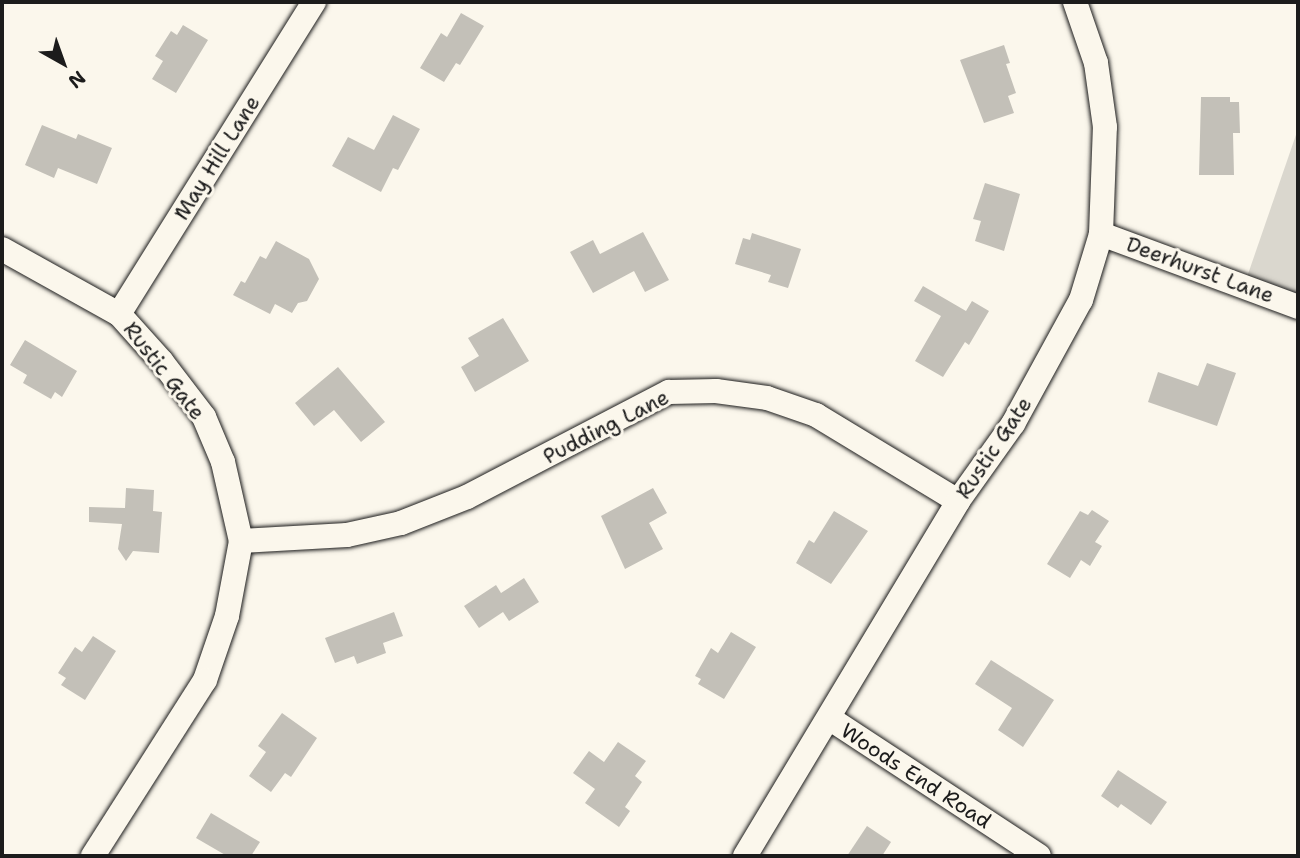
<!DOCTYPE html>
<style>
body{margin:0}
#map{position:relative;width:1300px;height:858px;overflow:hidden;background:#fbf7ec;font-family:"Shantell Sans",sans-serif}
div>[style]{position:absolute}
.green>*{inset:0;background:#dad7ce}
.building>*{inset:0;background:#c3c0b8}
.roads{filter:drop-shadow(0 0 2px #1c1c1c) drop-shadow(0 0 2px #1c1c1c)}
.minor>*{height:24px;margin:-12px;padding:0 12px;transform-origin:12px;border-radius:12px;background:#fbf7ec}
span{translate:-50% -50%;white-space:nowrap;text-align:center;line-height:1.15;-webkit-text-stroke:6px #fbf7ec;paint-order:stroke}
.street-label{font-size:21px;color:#1c1c1c}
.frame{position:absolute;inset:0;border:4px solid #1c1c1c;pointer-events:none}
.north{position:absolute;left:28px;top:28px;width:70px;height:70px;-webkit-text-stroke:5px #fbf7ec;paint-order:stroke;rotate:140deg;font-size:19px;font-weight:700;line-height:28px;text-align:center;color:#1c1c1c}
.north::after{content:'';display:block;margin:auto;width:24px;height:32px;background:#1c1c1c;clip-path:polygon(50% 0,100% 100%,50% 72%,0 100%)}
</style>
<div id="map">
<div class="green">
<div style="clip-path:polygon(1298px 129px,1298px 295px,1247px 277px)"></div>
</div>
<div class="building">
<div style="clip-path:polygon(461px 13px,484px 26px,460px 65px,456px 63px,444px 82px,420px 68px,441px 33px,447px 37px)"></div>
<div style="clip-path:polygon(183px 25px,208px 40px,176px 93px,152px 79px,163px 61px,155px 56px,171px 31px,177px 35px)"></div>
<div style="clip-path:polygon(1004px 45px,1010px 63px,1006px 64px,1016px 93px,1008px 96px,1014px 113px,984px 123px,960px 60px)"></div>
<div style="clip-path:polygon(1201px 97px,1230px 97px,1230px 102px,1239px 102px,1240px 133px,1233px 133px,1234px 175px,1199px 175px)"></div>
<div style="clip-path:polygon(393px 115px,420px 129px,398px 170px,393px 168px,381px 192px,332px 166px,348px 137px,374px 150px)"></div>
<div style="clip-path:polygon(42px 125px,76px 139px,78px 134px,112px 148px,97px 184px,58px 168px,54px 178px,25px 165px)"></div>
<div style="clip-path:polygon(985px 183px,1020px 194px,1004px 251px,975px 241px,981px 221px,973px 219px)"></div>
<div style="clip-path:polygon(643px 232px,669px 280px,645px 292px,634px 271px,593px 293px,570px 252px,593px 240px,600px 254px)"></div>
<div style="clip-path:polygon(752px 233px,801px 249px,788px 288px,768px 282px,771px 275px,735px 264px,743px 238px,750px 240px)"></div>
<div style="clip-path:polygon(276px 241px,309px 259px,319px 279px,307px 301px,298px 303px,292px 313px,275px 304px,270px 314px,233px 295px,241px 281px,245px 283px,260px 256px,266px 259px)"></div>
<div style="clip-path:polygon(923px 286px,966px 311px,972px 301px,989px 311px,969px 345px,965px 342px,943px 377px,915px 361px,941px 316px,914px 301px)"></div>
<div style="clip-path:polygon(503px 318px,529px 361px,475px 392px,461px 367px,479px 356px,468px 338px)"></div>
<div style="clip-path:polygon(25px 340px,77px 371px,62px 397px,55px 392px,51px 399px,23px 383px,27px 375px,10px 365px)"></div>
<div style="clip-path:polygon(1207px 363px,1236px 373px,1217px 426px,1148px 402px,1158px 372px,1198px 386px)"></div>
<div style="clip-path:polygon(338px 367px,385px 422px,361px 442px,334px 410px,314px 426px,295px 403px)"></div>
<div style="clip-path:polygon(126px 488px,154px 490px,153px 511px,162px 512px,159px 553px,133px 551px,126px 561px,118px 549px,122px 524px,89px 522px,89px 507px,125px 508px)"></div>
<div style="clip-path:polygon(653px 488px,667px 513px,649px 523px,663px 549px,625px 569px,601px 516px)"></div>
<div style="clip-path:polygon(1092px 510px,1109px 521px,1095px 542px,1102px 546px,1090px 566px,1081px 560px,1070px 578px,1047px 564px,1080px 511px,1088px 515px)"></div>
<div style="clip-path:polygon(834px 511px,868px 531px,831px 584px,796px 563px,809px 540px,814px 543px)"></div>
<div style="clip-path:polygon(524px 578px,539px 602px,509px 621px,503px 612px,479px 628px,464px 606px,496px 585px,501px 593px)"></div>
<div style="clip-path:polygon(394px 612px,403px 636px,383px 643px,386px 653px,357px 664px,354px 656px,335px 663px,325px 638px)"></div>
<div style="clip-path:polygon(731px 632px,756px 647px,724px 699px,698px 684px,701px 679px,695px 676px,711px 648px,718px 653px)"></div>
<div style="clip-path:polygon(93px 636px,116px 651px,85px 700px,61px 685px,66px 678px,58px 673px,75px 647px,82px 652px)"></div>
<div style="clip-path:polygon(991px 660px,1054px 700px,1023px 747px,998px 730px,1012px 708px,975px 684px)"></div>
<div style="clip-path:polygon(282px 713px,317px 738px,291px 777px,285px 773px,271px 792px,249px 776px,266px 752px,258px 746px)"></div>
<div style="clip-path:polygon(618px 742px,646px 761px,635px 776px,642px 782px,625px 807px,630px 811px,619px 827px,585px 803px,595px 789px,573px 773px,589px 751px,604px 762px)"></div>
<div style="clip-path:polygon(1118px 770px,1167px 802px,1151px 825px,1121px 804px,1118px 808px,1101px 796px)"></div>
<div style="clip-path:polygon(211px 813px,260px 842px,251px 856px,227px 856px,196px 838px)"></div>
<div style="clip-path:polygon(867px 826px,891px 842px,882px 856px,847px 856px)"></div>
</div>
<div class="roads">
<div class="minor">
<div style="left:1101px;top:234px;width:210px;rotate:20.3deg"></div>
<div style="left:2px;top:249px;width:134px;rotate:29.1deg"></div>
<div style="left:119px;top:314px;width:64px;rotate:48.1deg"></div>
<div style="left:162px;top:362px;width:69px;rotate:52.6deg"></div>
<div style="left:204px;top:417px;width:49px;rotate:67.1deg"></div>
<div style="left:223px;top:462px;width:81px;rotate:77.2deg"></div>
<div style="left:241px;top:541px;width:76px;rotate:100.6deg"></div>
<div style="left:227px;top:616px;width:68px;rotate:109deg"></div>
<div style="left:205px;top:680px;width:209px;rotate:122.5deg"></div>
<div style="left:119px;top:314px;width:368px;rotate:-58deg"></div>
<div style="left:241px;top:541px;width:106px;rotate:-3.2deg"></div>
<div style="left:347px;top:535px;width:55px;rotate:-12.5deg"></div>
<div style="left:401px;top:523px;width:71px;rotate:-21.5deg"></div>
<div style="left:467px;top:497px;width:228px;rotate:-27.5deg"></div>
<div style="left:669px;top:392px;width:47px;rotate:-1.2deg"></div>
<div style="left:716px;top:391px;width:51px;rotate:7.8deg"></div>
<div style="left:767px;top:398px;width:52px;rotate:19.1deg"></div>
<div style="left:816px;top:415px;width:166px;rotate:31.2deg"></div>
<div style="left:829px;top:718px;width:251px;rotate:33.3deg"></div>
<div style="left:745px;top:856px;width:414px;rotate:-59deg"></div>
<div style="left:958px;top:501px;width:95px;rotate:-54.5deg"></div>
<div style="left:1013px;top:424px;width:141px;rotate:-61.3deg"></div>
<div style="left:1081px;top:300px;width:69px;rotate:-73.1deg"></div>
<div style="left:1101px;top:234px;width:107px;rotate:-87.9deg"></div>
<div style="left:1105px;top:127px;width:65px;rotate:-98deg"></div>
<div style="left:1096px;top:63px;width:65px;rotate:-109deg"></div>
</div>
</div>
<div class="street-label">
<span style="left:217px;top:158px;rotate:-58deg">May Hill Lane</span>
<span style="left:1200px;top:270px;rotate:20deg">Deerhurst Lane</span>
<span style="left:164px;top:371px;rotate:52deg">Rustic Gate</span>
<span style="left:606px;top:427px;rotate:-27deg">Pudding Lane</span>
<span style="left:994px;top:448px;rotate:-56deg">Rustic Gate</span>
<span style="left:916px;top:776px;rotate:33deg">Woods End Road</span>
</div>
<div class="frame"></div>
<div class="north">N</div>
</div>
